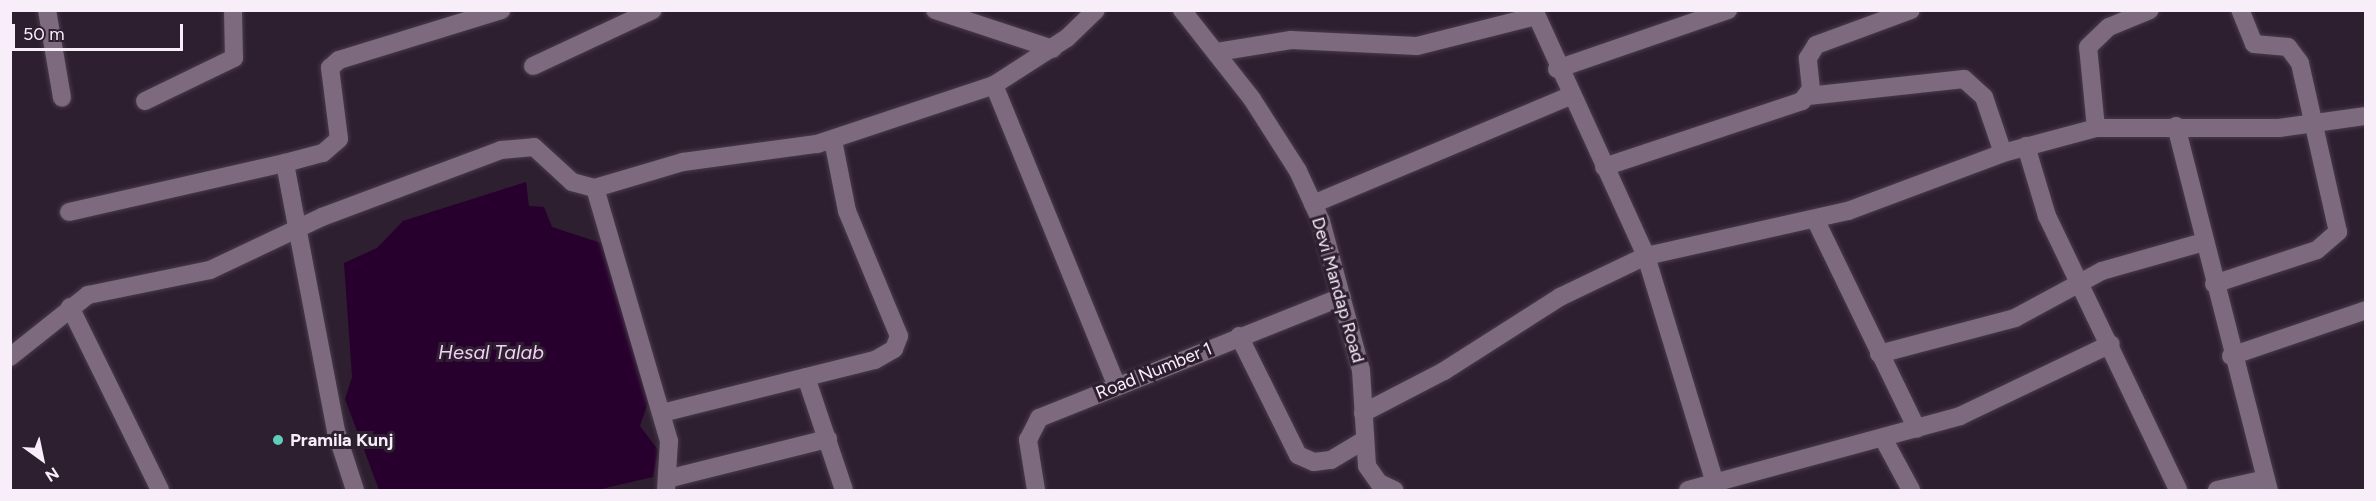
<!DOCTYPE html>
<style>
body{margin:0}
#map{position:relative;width:2376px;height:501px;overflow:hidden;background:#2e1f30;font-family:Figtree,sans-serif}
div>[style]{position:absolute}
.water>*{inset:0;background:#28002d}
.roads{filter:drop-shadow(0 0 2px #483b4a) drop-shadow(0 0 2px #483b4a)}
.street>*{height:18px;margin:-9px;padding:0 9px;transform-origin:9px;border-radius:9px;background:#7d6a7f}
.dots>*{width:16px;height:16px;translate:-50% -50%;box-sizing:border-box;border:3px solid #2e1f30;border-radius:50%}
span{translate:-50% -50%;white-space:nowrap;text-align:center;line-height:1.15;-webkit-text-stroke:6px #2e1f30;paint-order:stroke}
.street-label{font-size:18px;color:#f8eef9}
.poi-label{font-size:18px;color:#f8eef9;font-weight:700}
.left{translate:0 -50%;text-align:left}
.water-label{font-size:20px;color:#f3d0f6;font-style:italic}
.frame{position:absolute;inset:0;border:12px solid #f8eef9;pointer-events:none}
.north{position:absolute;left:12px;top:429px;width:60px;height:60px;-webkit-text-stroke:4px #2e1f30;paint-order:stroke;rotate:147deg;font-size:16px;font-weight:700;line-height:24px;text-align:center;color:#f8eef9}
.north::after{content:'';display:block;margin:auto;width:21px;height:27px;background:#f8eef9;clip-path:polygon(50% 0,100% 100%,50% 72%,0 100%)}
.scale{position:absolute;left:12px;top:24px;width:171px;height:27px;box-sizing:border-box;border:3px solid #f8eef9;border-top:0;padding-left:8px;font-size:18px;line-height:21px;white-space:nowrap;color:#f8eef9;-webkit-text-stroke:4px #2e1f30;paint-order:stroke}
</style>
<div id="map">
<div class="water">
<div style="clip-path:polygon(526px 182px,529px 206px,544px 207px,552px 227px,607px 245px,650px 397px,640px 426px,658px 450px,653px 477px,597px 490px,379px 490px,345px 399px,352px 377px,344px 263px,377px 248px,403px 221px)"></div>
</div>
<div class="roads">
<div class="street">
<div style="left:47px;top:10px;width:89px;rotate:80.3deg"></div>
<div style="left:935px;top:10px;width:124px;rotate:18.3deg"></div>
<div style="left:1182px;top:10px;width:113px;rotate:51.8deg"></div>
<div style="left:1252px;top:99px;width:85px;rotate:57.4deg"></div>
<div style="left:1298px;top:171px;width:55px;rotate:65.3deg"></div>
<div style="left:1321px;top:221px;width:154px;rotate:75deg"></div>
<div style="left:1361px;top:370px;width:96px;rotate:86.4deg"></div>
<div style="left:1367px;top:466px;width:21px;rotate:55deg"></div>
<div style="left:1379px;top:483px;width:17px;rotate:25deg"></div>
<div style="left:1534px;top:10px;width:270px;rotate:65.5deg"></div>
<div style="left:1646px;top:256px;width:245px;rotate:73.1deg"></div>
<div style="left:1217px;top:52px;width:75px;rotate:-9.2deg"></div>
<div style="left:1291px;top:40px;width:126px;rotate:2.7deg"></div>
<div style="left:1417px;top:46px;width:123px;rotate:-14.1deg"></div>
<div style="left:533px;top:66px;width:132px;rotate:-25deg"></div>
<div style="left:1557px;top:69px;width:181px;rotate:-19deg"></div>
<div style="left:994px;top:85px;width:325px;rotate:67.8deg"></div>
<div style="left:1808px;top:96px;width:157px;rotate:-6.2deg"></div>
<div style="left:1964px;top:79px;width:27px;rotate:42deg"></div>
<div style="left:1984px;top:97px;width:59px;rotate:71.3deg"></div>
<div style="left:145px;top:101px;width:99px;rotate:-25.8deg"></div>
<div style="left:234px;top:58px;width:48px;rotate:-91.2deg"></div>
<div style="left:2176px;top:126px;width:376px;rotate:75.7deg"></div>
<div style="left:2096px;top:128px;width:81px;rotate:-95.6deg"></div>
<div style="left:2088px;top:47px;width:29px;rotate:-44deg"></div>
<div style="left:2109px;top:27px;width:44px;rotate:-22.5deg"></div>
<div style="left:2026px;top:146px;width:73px;rotate:73.3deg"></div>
<div style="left:2047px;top:216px;width:304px;rotate:64.4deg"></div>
<div style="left:1604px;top:167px;width:209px;rotate:-18.4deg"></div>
<div style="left:1802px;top:101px;width:15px;rotate:-53deg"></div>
<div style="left:1811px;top:89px;width:31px;rotate:-96deg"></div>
<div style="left:1808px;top:58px;width:15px;rotate:-58deg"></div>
<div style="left:1816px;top:45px;width:101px;rotate:-20.2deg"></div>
<div style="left:595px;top:188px;width:264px;rotate:73.7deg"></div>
<div style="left:669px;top:441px;width:49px;rotate:93.5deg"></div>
<div style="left:1313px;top:204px;width:279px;rotate:-22.8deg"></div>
<div style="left:69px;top:212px;width:221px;rotate:-12.8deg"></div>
<div style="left:1815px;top:219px;width:233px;rotate:64.1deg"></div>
<div style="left:2214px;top:284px;width:108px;rotate:-18.3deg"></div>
<div style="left:2317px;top:250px;width:28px;rotate:-41deg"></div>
<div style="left:2338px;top:232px;width:173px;rotate:-102.7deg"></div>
<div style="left:2300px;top:63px;width:20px;rotate:-127deg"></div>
<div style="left:2288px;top:47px;width:34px;rotate:-175deg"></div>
<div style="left:2254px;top:44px;width:37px;rotate:-112deg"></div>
<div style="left:70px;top:307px;width:204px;rotate:63.8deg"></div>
<div style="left:1239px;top:336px;width:133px;rotate:63.6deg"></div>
<div style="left:1298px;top:455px;width:17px;rotate:24deg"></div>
<div style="left:1314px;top:462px;width:17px;rotate:-7deg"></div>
<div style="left:1331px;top:460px;width:37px;rotate:-31deg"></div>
<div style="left:1879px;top:354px;width:141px;rotate:-14.8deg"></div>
<div style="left:2015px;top:318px;width:99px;rotate:-28.4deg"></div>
<div style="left:2102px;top:271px;width:106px;rotate:-15.9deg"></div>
<div style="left:2231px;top:356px;width:143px;rotate:-18.8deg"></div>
<div style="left:10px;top:357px;width:100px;rotate:-38.5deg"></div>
<div style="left:88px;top:295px;width:125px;rotate:-11.6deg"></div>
<div style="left:210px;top:270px;width:124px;rotate:-25.3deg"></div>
<div style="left:322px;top:217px;width:191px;rotate:-20.5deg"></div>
<div style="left:501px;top:150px;width:33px;rotate:-5deg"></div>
<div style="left:534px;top:147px;width:52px;rotate:42.6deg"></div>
<div style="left:572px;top:182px;width:24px;rotate:15deg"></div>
<div style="left:595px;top:188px;width:92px;rotate:-16.5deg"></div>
<div style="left:683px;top:162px;width:135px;rotate:-7.7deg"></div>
<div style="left:817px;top:144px;width:187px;rotate:-18.4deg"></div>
<div style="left:994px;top:85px;width:87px;rotate:-32.8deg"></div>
<div style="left:1067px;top:38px;width:40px;rotate:-44deg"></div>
<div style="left:806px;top:377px;width:119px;rotate:71.4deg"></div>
<div style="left:662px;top:413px;width:219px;rotate:-14deg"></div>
<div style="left:875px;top:360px;width:22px;rotate:-30deg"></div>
<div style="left:894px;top:349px;width:14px;rotate:-69deg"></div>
<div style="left:899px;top:336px;width:135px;rotate:-112.6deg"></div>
<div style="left:847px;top:211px;width:72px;rotate:-101.2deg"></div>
<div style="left:1363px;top:413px;width:91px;rotate:-27.4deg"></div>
<div style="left:1444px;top:371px;width:138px;rotate:-32.5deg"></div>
<div style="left:1560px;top:297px;width:95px;rotate:-25.5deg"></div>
<div style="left:1646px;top:256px;width:207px;rotate:-12.6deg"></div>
<div style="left:1848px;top:211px;width:165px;rotate:-20.5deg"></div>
<div style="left:2003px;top:153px;width:96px;rotate:-15deg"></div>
<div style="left:2096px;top:128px;width:183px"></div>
<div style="left:2279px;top:128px;width:88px;rotate:-7.9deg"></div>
<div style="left:1884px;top:440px;width:57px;rotate:61.6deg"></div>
<div style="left:667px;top:479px;width:166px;rotate:-14deg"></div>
<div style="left:355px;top:490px;width:62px;rotate:-107.9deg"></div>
<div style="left:336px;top:431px;width:273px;rotate:-100.8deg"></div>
<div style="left:285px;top:163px;width:39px;rotate:-15deg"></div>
<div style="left:323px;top:153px;width:21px;rotate:-41deg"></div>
<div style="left:339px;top:139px;width:72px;rotate:-97.2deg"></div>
<div style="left:330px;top:68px;width:12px;rotate:-42deg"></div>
<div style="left:339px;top:60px;width:170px;rotate:-17.1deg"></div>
<div style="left:1036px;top:490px;width:51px;rotate:-99.1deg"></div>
<div style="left:1028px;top:440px;width:25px;rotate:-63deg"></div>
<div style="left:1039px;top:418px;width:326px;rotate:-21.8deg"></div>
<div style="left:1688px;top:490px;width:282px;rotate:-15.2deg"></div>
<div style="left:1960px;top:416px;width:167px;rotate:-25.5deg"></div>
<div style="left:2217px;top:490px;width:50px;rotate:-12.7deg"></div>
</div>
</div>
<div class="dots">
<div style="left:278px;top:440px;background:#5dceb9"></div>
</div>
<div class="street-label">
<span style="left:1338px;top:290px;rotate:74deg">Devi Mandap Road</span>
<span style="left:1154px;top:371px;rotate:-22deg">Road Number 1</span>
</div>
<div class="poi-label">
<span class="left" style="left:290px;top:440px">Pramila Kunj</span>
</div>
<div class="water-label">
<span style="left:491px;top:352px">Hesal Talab</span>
</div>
<div class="frame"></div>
<div class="north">N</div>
<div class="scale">50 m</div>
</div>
